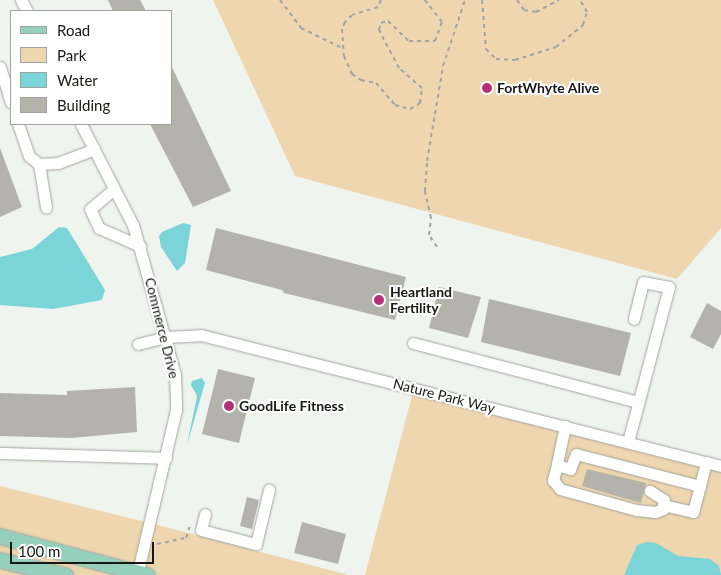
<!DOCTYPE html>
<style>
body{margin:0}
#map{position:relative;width:721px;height:575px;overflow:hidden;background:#eff4ee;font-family:Lato,sans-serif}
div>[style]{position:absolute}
.green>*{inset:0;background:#eed6af}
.water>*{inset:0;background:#7ad4d8}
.building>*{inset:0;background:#b3b3ac}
.path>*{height:2px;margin-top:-1px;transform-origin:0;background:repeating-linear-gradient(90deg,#a0a49f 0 4px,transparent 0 8px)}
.roads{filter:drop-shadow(0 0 1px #a0a59f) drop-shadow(0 0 1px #a0a59f)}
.minor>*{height:11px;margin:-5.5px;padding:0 5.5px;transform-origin:5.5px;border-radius:5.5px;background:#fff}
.major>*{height:15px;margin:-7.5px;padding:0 7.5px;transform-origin:7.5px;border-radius:7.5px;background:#95d0bd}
.dots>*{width:14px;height:14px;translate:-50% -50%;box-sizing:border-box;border:2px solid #fff;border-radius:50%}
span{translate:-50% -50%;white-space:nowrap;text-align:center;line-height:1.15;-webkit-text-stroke:4px #fff;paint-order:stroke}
.poi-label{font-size:14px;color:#161815;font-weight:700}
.left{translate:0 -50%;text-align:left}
.street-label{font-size:14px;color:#161815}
.legend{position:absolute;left:10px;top:10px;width:162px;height:115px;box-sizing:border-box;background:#fff;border:1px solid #a2a3a1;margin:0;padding:6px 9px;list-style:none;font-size:15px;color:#161815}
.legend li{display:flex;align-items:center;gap:10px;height:25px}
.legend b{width:25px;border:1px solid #a2a3a1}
.scale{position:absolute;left:10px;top:542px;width:144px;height:22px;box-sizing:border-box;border:2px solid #161815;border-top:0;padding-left:6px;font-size:15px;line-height:18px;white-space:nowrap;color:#161815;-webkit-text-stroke:4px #fff;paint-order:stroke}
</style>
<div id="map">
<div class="green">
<div style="clip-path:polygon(213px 0,721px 0,721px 228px,677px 279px,295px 176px)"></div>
<div style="clip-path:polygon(414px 388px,721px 466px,721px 575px,365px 575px)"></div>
<div style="clip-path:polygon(0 486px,150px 523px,349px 575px,0 575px)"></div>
</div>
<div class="water">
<div style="clip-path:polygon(183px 223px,191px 225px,185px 263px,177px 271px,161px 247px,159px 236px,162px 232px)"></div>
<div style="clip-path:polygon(59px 227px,67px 228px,105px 290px,102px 300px,53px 309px,0 305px,0 257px,32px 249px)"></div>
<div style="clip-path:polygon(202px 378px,205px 383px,187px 445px,197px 396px,191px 385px,192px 381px)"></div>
<div style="clip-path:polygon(647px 542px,656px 543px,678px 556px,710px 559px,719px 566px,721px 575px,624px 575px,637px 545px)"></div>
</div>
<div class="building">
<div style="clip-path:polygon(108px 0,140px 0,146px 11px,113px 11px)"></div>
<div style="clip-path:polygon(171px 65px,231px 191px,193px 207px,150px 124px,171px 124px)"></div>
<div style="clip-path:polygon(0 148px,22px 207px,0 217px)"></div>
<div style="clip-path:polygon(216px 228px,406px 277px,395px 320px,284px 293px,282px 290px,206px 270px)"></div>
<div style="clip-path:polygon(439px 287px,481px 297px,468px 338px,429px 328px)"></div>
<div style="clip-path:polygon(489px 299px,631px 333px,620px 376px,481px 342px)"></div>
<div style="clip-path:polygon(707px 303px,721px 311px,721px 334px,713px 349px,690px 337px)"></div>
<div style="clip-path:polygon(218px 369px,255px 378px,239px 443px,202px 434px)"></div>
<div style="clip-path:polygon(135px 387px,137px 432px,71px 438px,0 436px,0 393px,67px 395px,67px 391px)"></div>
<div style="clip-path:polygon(587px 469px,646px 483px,641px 503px,582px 486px)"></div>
<div style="clip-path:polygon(247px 497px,259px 500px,252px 529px,240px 526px)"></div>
<div style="clip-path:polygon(302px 522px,346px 534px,338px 564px,294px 553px)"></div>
</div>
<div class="path">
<div style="left:280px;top:0;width:35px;rotate:53deg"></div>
<div style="left:301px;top:28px;width:46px;rotate:26deg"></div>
<div style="left:381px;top:0;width:8px;rotate:113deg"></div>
<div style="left:378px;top:7px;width:27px;rotate:163deg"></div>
<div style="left:352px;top:15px;width:10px;rotate:135deg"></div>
<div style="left:345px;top:22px;width:8px;rotate:113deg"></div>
<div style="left:342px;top:29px;width:27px;rotate:86deg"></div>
<div style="left:344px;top:56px;width:20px;rotate:66deg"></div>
<div style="left:352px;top:74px;width:11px;rotate:34deg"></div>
<div style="left:361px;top:80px;width:15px;rotate:11deg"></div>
<div style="left:376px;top:83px;width:29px;rotate:49deg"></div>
<div style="left:395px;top:105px;width:16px;rotate:15deg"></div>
<div style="left:410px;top:109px;width:12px;rotate:-31deg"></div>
<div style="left:420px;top:103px;width:15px;rotate:-82deg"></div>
<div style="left:422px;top:88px;width:30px;rotate:-139deg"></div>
<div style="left:399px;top:68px;width:43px;rotate:-117.8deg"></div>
<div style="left:379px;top:30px;width:7px;rotate:-74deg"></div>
<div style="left:381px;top:23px;width:7px;rotate:-16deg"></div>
<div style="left:388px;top:21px;width:29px;rotate:44deg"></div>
<div style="left:409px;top:41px;width:26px"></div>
<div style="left:435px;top:41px;width:20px;rotate:-70deg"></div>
<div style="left:442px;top:22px;width:28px;rotate:-128deg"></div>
<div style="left:482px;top:0;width:49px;rotate:85.3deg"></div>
<div style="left:486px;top:49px;width:14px;rotate:45deg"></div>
<div style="left:496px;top:59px;width:19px;rotate:3deg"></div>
<div style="left:515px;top:60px;width:43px;rotate:-17.6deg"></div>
<div style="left:556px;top:47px;width:35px;rotate:-39deg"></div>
<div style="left:583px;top:25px;width:14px;rotate:-73deg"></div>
<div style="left:587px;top:12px;width:14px;rotate:-120deg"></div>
<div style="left:517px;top:0;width:12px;rotate:55deg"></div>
<div style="left:524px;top:10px;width:12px;rotate:9deg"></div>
<div style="left:536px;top:12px;width:26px;rotate:-28deg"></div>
<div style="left:437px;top:247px;width:14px;rotate:-124deg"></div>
<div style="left:429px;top:235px;width:17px;rotate:-83deg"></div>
<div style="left:431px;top:218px;width:28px;rotate:-103deg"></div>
<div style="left:425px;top:191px;width:30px;rotate:-86deg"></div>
<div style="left:427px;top:161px;width:96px;rotate:-80.4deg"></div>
<div style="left:443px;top:66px;width:70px;rotate:-71.6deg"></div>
<div style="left:157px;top:544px;width:30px;rotate:-12deg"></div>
<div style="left:186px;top:538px;width:13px;rotate:-72deg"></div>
</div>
<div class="roads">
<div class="minor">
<div style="left:21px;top:0;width:13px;rotate:61deg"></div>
<div style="left:0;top:67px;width:37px;rotate:73deg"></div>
<div style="left:18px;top:124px;width:34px;rotate:71deg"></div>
<div style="left:29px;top:156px;width:13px;rotate:39deg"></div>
<div style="left:39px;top:164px;width:19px;rotate:-3deg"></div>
<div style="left:58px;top:163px;width:39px;rotate:-21deg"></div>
<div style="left:81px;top:124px;width:114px;rotate:62.8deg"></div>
<div style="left:133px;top:225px;width:155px;rotate:74.3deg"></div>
<div style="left:175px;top:374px;width:36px;rotate:88deg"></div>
<div style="left:176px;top:410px;width:170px;rotate:103.3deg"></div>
<div style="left:39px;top:164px;width:44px;rotate:80.8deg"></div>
<div style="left:114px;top:189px;width:31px;rotate:140deg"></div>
<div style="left:90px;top:209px;width:21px;rotate:65deg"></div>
<div style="left:99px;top:228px;width:45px;rotate:23.7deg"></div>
<div style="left:413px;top:343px;width:233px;rotate:14.7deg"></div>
<div style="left:138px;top:344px;width:29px;rotate:-14deg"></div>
<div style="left:166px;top:337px;width:35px;rotate:-3deg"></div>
<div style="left:201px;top:335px;width:536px;rotate:14.14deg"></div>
<div style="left:565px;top:426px;width:40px;rotate:102deg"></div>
<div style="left:557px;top:465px;width:14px;rotate:17deg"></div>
<div style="left:570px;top:469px;width:16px;rotate:-68deg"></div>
<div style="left:576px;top:454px;width:128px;rotate:14.5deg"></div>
<div style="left:700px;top:486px;width:25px;rotate:-76deg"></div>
<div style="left:628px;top:442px;width:160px;rotate:-75.2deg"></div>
<div style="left:669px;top:287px;width:26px;rotate:-169deg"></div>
<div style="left:643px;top:282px;width:38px;rotate:104deg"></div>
<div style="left:0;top:453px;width:166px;rotate:1.7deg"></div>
<div style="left:557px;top:465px;width:16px;rotate:105deg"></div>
<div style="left:553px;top:480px;width:11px;rotate:52deg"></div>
<div style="left:560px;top:489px;width:79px;rotate:15.4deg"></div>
<div style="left:636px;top:510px;width:19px;rotate:6deg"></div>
<div style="left:655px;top:512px;width:9px;rotate:-21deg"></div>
<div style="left:663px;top:509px;width:9px;rotate:-84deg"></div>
<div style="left:664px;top:500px;width:17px;rotate:-147deg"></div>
<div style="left:663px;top:505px;width:31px;rotate:13deg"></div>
<div style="left:693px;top:512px;width:27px;rotate:-75deg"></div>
<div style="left:205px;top:514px;width:16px;rotate:104deg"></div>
<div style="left:201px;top:530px;width:57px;rotate:14.3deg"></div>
<div style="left:256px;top:544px;width:56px;rotate:-76.5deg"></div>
</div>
<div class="major">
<div style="left:0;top:536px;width:152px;rotate:14.9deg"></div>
<div style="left:0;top:560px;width:67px;rotate:13deg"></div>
</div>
</div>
<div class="dots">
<div style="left:487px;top:88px;background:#b32f78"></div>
<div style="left:379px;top:300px;background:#b32f78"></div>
<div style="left:229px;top:406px;background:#b32f78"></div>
</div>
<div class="poi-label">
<span class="left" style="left:497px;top:88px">FortWhyte Alive</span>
<span class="left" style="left:390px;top:300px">Heartland<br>Fertility</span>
<span class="left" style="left:239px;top:406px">GoodLife Fitness</span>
</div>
<div class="street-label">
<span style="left:162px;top:328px;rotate:76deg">Commerce Drive</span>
<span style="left:444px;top:396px;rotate:14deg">Nature Park Way</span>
</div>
<ul class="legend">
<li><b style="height:6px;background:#95d0bd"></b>Road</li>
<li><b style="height:14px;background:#eed6af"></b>Park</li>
<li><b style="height:14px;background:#7ad4d8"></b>Water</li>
<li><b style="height:14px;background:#b3b3ac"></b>Building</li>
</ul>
<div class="scale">100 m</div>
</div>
